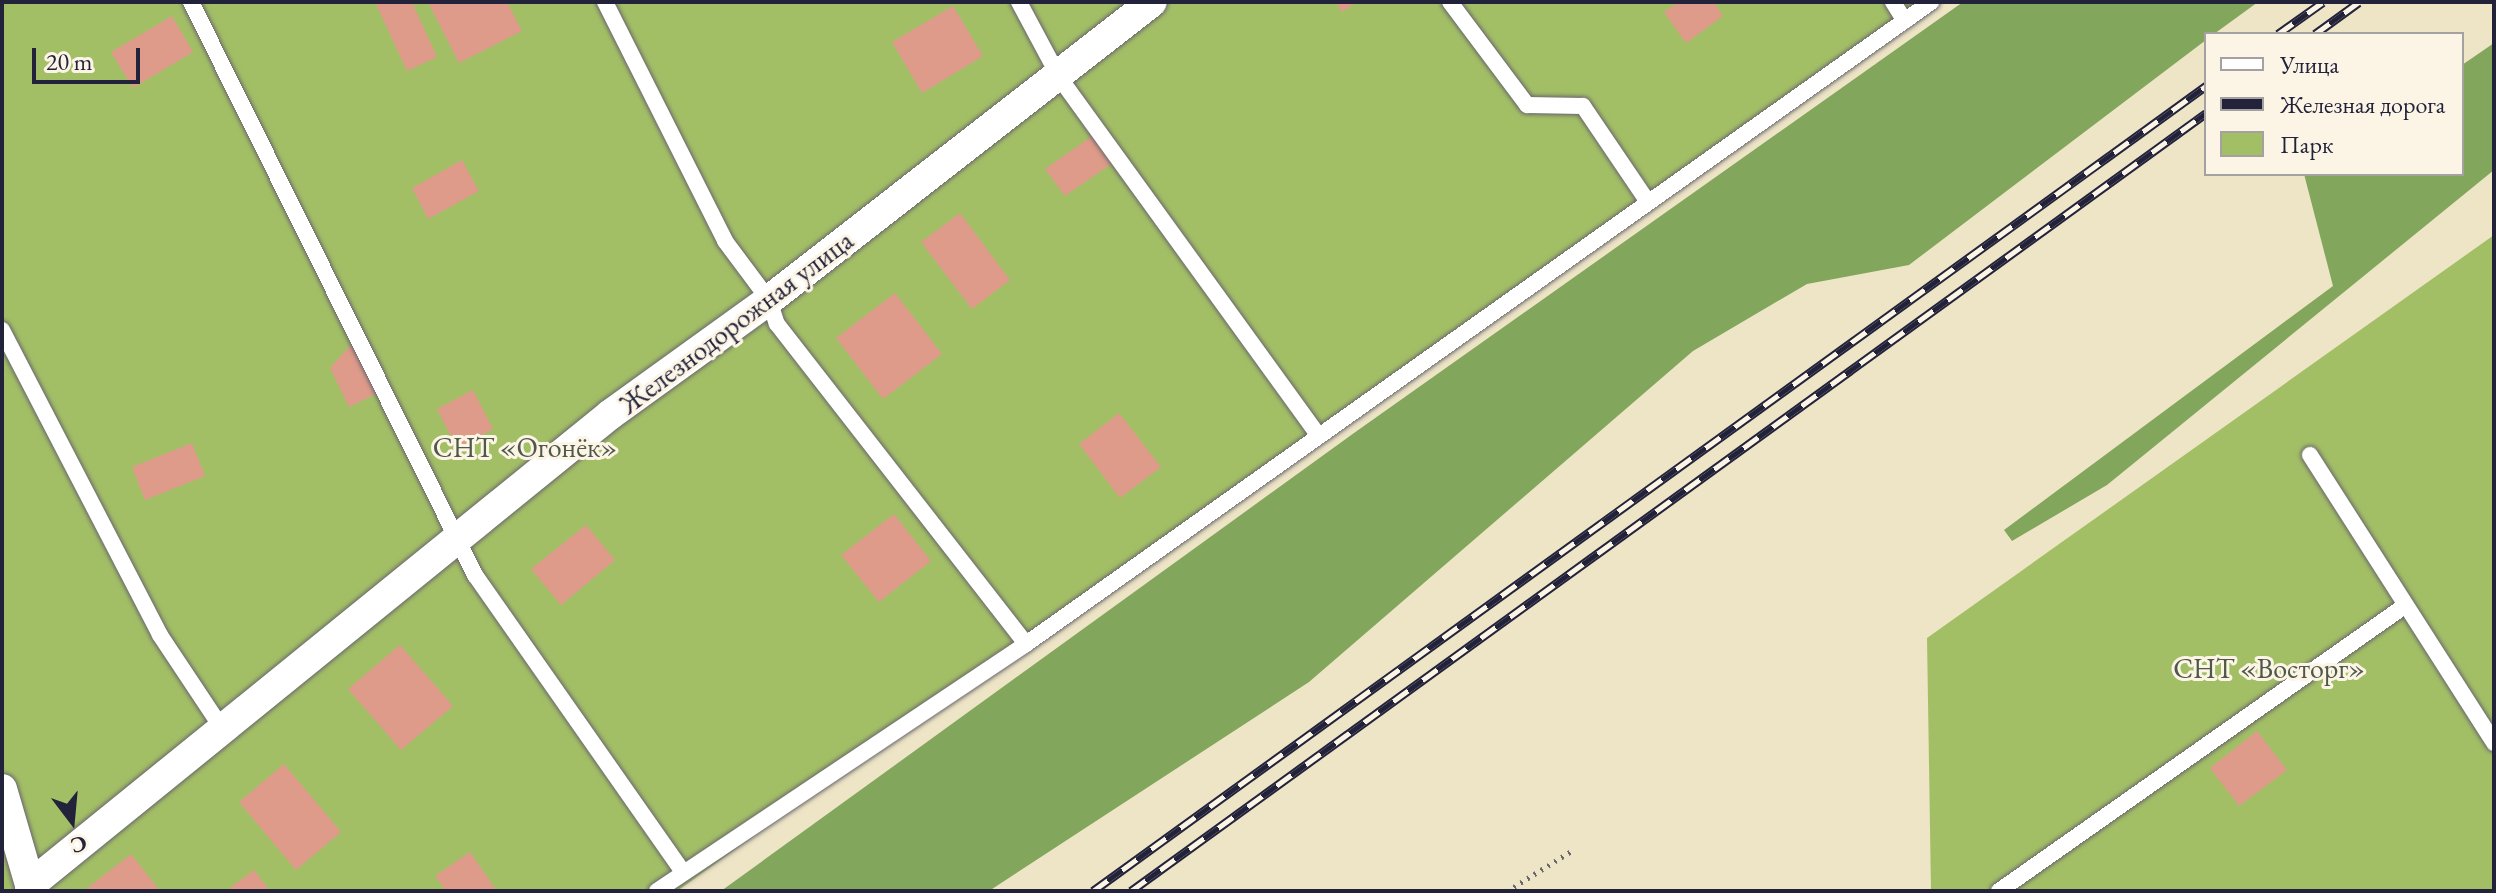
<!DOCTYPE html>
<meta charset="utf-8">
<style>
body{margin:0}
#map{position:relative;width:2496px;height:893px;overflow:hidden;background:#eee5c6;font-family:"EB Garamond",serif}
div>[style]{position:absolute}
.green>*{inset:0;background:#a3bf66}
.forest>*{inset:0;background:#82a65b}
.building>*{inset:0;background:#de9b8a}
.path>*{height:5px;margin-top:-2.5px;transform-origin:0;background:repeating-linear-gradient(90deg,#69666c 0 2px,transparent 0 8px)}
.roads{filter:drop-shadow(0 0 2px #69666c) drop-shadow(0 0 2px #69666c)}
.lane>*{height:16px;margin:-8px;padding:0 8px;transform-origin:8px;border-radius:8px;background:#fff}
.street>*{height:30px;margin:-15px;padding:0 15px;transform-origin:15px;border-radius:15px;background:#fff}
.rail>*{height:9px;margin-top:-4.5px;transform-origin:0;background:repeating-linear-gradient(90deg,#fcf5e5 0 18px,#22223b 0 36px);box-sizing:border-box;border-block:2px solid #22223b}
span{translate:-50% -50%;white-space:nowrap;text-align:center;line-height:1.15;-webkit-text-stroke:6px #fcf5e5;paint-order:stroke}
.street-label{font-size:28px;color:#22223b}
.park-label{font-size:28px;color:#4f594a}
.frame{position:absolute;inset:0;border:4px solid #22223b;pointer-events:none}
.legend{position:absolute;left:2204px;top:32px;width:260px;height:144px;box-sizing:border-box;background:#fcf5e5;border:2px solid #a5a1a1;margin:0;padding:10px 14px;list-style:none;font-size:24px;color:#22223b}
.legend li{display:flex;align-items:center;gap:16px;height:40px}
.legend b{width:40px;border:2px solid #a5a1a1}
.north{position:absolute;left:32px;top:781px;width:80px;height:80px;-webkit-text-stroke:6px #fcf5e5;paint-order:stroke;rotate:164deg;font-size:22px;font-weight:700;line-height:32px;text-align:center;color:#22223b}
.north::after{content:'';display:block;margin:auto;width:28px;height:36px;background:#22223b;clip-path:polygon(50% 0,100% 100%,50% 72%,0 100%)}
.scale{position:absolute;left:32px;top:48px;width:108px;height:36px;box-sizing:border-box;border:4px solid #22223b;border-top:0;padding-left:10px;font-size:24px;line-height:28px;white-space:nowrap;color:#22223b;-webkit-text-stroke:6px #fcf5e5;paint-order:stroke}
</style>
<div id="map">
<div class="green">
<div style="clip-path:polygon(2px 2px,1917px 2px,677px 891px,2px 891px)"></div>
<div style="clip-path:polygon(2494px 235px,2494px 891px,1931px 891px,1927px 638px)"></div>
</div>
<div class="forest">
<div style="clip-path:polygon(1963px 2px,2258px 2px,2214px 34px,2206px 34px,2206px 40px,1909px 265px,1807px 284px,1693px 351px,1309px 682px,989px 891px,721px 891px,1354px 433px)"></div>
<div style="clip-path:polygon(2494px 43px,2494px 170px,2107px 485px,2012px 541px,2004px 530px,2333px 286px,2304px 174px,2462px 174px,2462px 65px)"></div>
</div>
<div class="building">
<div style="clip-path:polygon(375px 2px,412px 2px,437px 57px,407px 71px)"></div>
<div style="clip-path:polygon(428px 2px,507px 2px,522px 31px,459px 63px)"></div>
<div style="clip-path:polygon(1336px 2px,1357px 2px,1342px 12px)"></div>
<div style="clip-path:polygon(1678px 2px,1714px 2px,1723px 16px,1686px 43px,1664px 12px)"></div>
<div style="clip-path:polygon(953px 6px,983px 56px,922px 93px,892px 42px)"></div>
<div style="clip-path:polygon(172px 16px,193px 52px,133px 88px,111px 52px)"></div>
<div style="clip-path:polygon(1092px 136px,1111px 164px,1065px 196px,1045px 169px)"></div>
<div style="clip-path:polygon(462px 160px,479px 191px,428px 219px,412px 188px)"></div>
<div style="clip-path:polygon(960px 213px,1010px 280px,972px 309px,921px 242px)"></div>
<div style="clip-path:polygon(895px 293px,942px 354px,883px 399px,836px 338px)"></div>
<div style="clip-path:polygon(353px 342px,378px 393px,349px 407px,330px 368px)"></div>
<div style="clip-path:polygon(473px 390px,493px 429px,457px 448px,437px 409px)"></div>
<div style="clip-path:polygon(1119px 413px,1161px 467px,1120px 498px,1079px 444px)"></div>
<div style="clip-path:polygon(192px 443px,205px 476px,145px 500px,132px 467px)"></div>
<div style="clip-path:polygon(894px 514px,931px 561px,879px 602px,841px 555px)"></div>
<div style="clip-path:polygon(586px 525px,615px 560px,561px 605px,531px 569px)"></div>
<div style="clip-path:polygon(400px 645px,453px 706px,401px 750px,348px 689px)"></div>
<div style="clip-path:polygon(2257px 731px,2287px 770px,2239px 806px,2210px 768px)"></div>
<div style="clip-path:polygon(284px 764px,341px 832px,296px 870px,239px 802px)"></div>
<div style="clip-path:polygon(470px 852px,497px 891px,446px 891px,435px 876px)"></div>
<div style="clip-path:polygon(131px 854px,160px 891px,88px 891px,86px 889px)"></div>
<div style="clip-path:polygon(254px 870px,270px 891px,226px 891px)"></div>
</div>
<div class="path">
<div style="left:1507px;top:891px;width:78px;rotate:-31.8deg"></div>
</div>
<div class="roads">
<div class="lane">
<div style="left:191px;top:2px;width:640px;rotate:63.64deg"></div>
<div style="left:475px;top:575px;width:363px;rotate:55deg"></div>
<div style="left:605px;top:2px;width:267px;rotate:63.3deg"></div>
<div style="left:725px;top:241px;width:74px;rotate:53.3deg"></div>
<div style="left:769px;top:300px;width:25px;rotate:72deg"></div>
<div style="left:777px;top:324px;width:405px;rotate:52.1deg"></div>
<div style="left:1019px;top:2px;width:85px;rotate:61.9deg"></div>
<div style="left:1059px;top:77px;width:443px;rotate:54.1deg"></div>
<div style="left:1450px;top:2px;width:129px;rotate:53.2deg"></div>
<div style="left:1527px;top:105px;width:56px;rotate:1deg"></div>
<div style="left:1583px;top:106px;width:116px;rotate:55.9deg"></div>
<div style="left:1893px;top:2px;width:22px;rotate:58deg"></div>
<div style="left:2px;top:330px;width:343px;rotate:62.6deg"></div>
<div style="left:160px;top:635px;width:114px;rotate:56.4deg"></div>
<div style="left:2310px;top:455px;width:342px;rotate:57.4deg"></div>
<div style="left:657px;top:891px;width:444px;rotate:-33.8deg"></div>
<div style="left:1026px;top:644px;width:1110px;rotate:-35.35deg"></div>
<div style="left:1999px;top:891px;width:497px;rotate:-35.1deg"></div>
</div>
<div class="street">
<div style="left:2px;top:789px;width:100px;rotate:73.7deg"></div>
<div style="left:31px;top:891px;width:6px;rotate:-99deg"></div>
<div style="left:30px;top:885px;width:748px;rotate:-39.03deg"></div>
<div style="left:611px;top:414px;width:195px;rotate:-35.8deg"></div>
<div style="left:769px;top:300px;width:485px;rotate:-37.9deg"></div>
</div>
</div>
<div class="rail">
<div style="left:2278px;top:34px;width:55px;rotate:-35.4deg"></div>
<div style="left:2315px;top:34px;width:54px;rotate:-36deg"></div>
<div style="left:1093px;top:891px;width:1374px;rotate:-35.88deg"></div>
<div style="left:1131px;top:891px;width:1327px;rotate:-35.89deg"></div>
</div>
<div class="street-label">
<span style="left:736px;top:322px;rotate:-37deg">Железнодорожная улица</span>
</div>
<div class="park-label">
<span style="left:525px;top:447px">СНТ «Огонёк»</span>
<span style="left:2269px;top:668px">СНТ «Восторг»</span>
</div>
<div class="frame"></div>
<ul class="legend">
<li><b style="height:10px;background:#fff"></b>Улица</li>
<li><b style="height:10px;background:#22223b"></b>Железная дорога</li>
<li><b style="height:22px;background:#a3bf66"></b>Парк</li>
</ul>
<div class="north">С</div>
<div class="scale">20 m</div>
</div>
